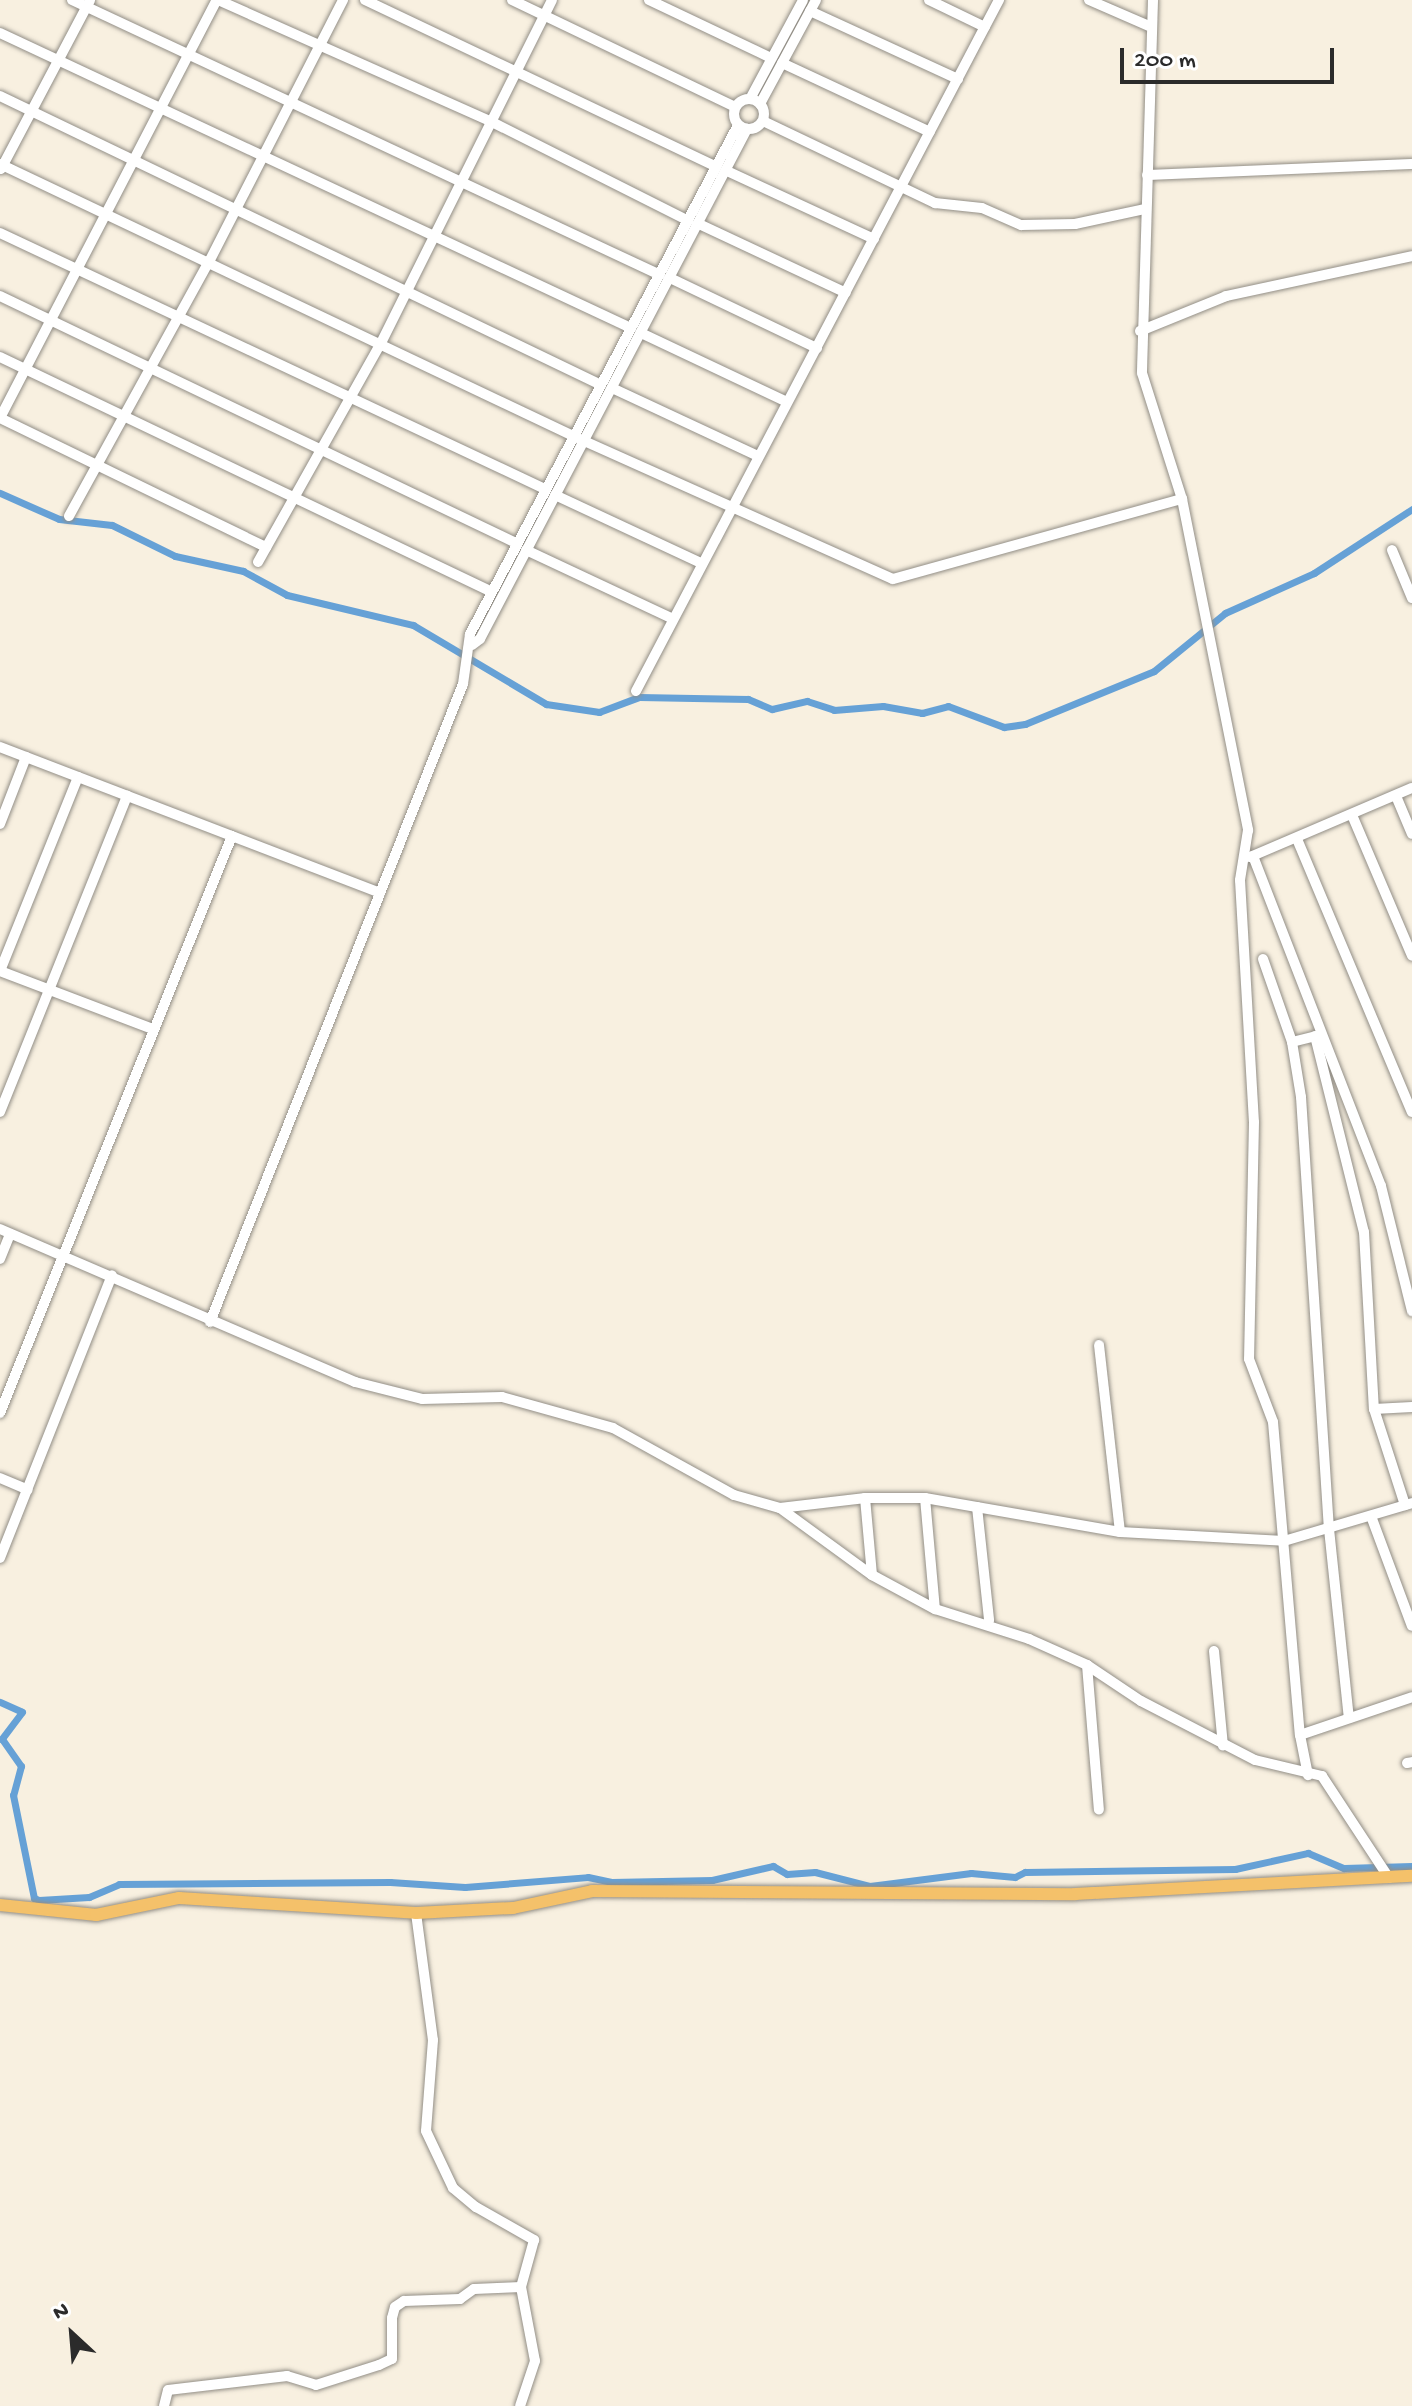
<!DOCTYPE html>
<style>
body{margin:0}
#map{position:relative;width:1412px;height:2406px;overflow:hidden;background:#f8f0e0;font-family:"Gochi Hand",sans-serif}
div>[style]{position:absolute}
.canal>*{height:7px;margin:-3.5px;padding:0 3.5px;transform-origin:3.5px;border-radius:3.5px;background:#66a1d6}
.roads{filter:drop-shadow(0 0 2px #928e86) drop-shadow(0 0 2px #928e86)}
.minor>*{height:10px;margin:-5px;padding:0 5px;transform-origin:5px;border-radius:5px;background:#fff}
.minor>.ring{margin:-5px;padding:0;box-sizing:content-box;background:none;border:10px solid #fff;border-radius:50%}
.major>*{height:12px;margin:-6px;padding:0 6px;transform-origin:6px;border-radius:6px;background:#f4c16a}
span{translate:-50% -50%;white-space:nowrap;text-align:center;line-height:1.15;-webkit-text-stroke:8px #fff;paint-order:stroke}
.north{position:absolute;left:32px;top:2294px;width:80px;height:80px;-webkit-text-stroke:6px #fff;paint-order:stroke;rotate:334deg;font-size:22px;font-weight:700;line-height:32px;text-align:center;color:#2b2b2b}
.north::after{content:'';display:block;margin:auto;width:28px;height:36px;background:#2b2b2b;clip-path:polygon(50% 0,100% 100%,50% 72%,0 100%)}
.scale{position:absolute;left:1120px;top:48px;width:214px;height:36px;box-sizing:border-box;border:4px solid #2b2b2b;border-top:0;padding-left:10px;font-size:24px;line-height:28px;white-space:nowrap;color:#2b2b2b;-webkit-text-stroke:6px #fff;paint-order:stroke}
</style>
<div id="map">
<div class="canal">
<div style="left:0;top:493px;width:64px;rotate:23.8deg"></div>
<div style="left:59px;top:519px;width:53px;rotate:6.5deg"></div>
<div style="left:112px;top:525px;width:70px;rotate:26.2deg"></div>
<div style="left:175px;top:556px;width:70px;rotate:12.4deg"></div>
<div style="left:243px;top:571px;width:50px;rotate:28.6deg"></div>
<div style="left:287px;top:595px;width:130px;rotate:13.4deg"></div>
<div style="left:413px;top:625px;width:155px;rotate:30.7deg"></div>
<div style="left:546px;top:704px;width:54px;rotate:8.6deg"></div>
<div style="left:599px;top:712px;width:43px;rotate:-20.6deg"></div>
<div style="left:639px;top:697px;width:109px;rotate:1.1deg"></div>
<div style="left:748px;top:699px;width:26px;rotate:23deg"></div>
<div style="left:772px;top:709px;width:36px;rotate:-13deg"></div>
<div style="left:807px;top:701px;width:28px;rotate:18deg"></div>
<div style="left:834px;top:710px;width:49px;rotate:-4.7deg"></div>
<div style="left:883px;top:706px;width:40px;rotate:10deg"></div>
<div style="left:922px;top:713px;width:27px;rotate:-15deg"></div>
<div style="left:948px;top:706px;width:60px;rotate:20.6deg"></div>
<div style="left:1004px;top:727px;width:21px;rotate:-8deg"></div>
<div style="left:1025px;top:724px;width:139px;rotate:-22.3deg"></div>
<div style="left:1154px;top:671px;width:92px;rotate:-39.2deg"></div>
<div style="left:1225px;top:613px;width:98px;rotate:-24.2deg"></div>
<div style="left:1314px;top:573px;width:117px;rotate:-33.1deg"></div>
<div style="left:0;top:1702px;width:24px;rotate:24deg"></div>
<div style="left:22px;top:1712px;width:34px;rotate:127deg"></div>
<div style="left:2px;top:1739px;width:33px;rotate:55deg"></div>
<div style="left:21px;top:1766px;width:30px;rotate:105deg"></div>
<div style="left:13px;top:1795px;width:105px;rotate:78.5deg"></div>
<div style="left:34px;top:1898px;width:5px;rotate:22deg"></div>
<div style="left:39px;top:1900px;width:50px;rotate:-3.4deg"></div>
<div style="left:89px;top:1897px;width:33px;rotate:-23deg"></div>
<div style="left:119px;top:1884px;width:271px;rotate:-0.4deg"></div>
<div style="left:390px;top:1882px;width:75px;rotate:3.8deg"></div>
<div style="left:465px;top:1887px;width:123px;rotate:-4.6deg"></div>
<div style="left:588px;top:1877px;width:25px;rotate:12deg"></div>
<div style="left:612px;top:1882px;width:100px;rotate:-1.1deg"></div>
<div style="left:712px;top:1880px;width:63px;rotate:-12.9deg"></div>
<div style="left:773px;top:1866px;width:16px;rotate:30deg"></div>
<div style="left:787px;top:1874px;width:28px;rotate:-4deg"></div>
<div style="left:815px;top:1872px;width:57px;rotate:14.3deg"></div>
<div style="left:870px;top:1886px;width:102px;rotate:-7.3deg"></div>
<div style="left:971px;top:1873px;width:44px;rotate:5.2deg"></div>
<div style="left:1015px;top:1877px;width:11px;rotate:-27deg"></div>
<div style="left:1025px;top:1872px;width:210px;rotate:-0.8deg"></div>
<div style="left:1235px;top:1869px;width:75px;rotate:-12.4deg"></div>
<div style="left:1308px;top:1853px;width:39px;rotate:23deg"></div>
<div style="left:1344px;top:1868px;width:68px;rotate:-1.7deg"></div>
</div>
<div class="roads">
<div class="minor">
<div style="left:72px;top:0;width:649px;rotate:25.06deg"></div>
<div style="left:218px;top:0;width:300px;rotate:24deg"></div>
<div style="left:492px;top:122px;width:220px;rotate:26.7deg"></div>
<div style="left:365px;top:0;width:389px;rotate:25.4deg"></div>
<div style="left:512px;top:0;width:247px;rotate:25.6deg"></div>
<div style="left:649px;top:0;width:135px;rotate:25.4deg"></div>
<div style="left:929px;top:0;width:62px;rotate:25.7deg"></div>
<div style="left:1089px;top:0;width:65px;rotate:23.4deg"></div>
<div style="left:1153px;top:0;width:373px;rotate:91.7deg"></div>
<div style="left:1142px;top:373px;width:132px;rotate:72.4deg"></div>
<div style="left:1182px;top:499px;width:338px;rotate:78.7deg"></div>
<div style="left:1248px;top:830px;width:51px;rotate:99.1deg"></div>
<div style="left:1240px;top:880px;width:242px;rotate:86.7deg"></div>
<div style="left:1254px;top:1122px;width:237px;rotate:91.2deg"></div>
<div style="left:1249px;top:1359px;width:67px;rotate:69.1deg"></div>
<div style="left:1273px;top:1422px;width:314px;rotate:85.1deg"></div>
<div style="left:1300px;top:1735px;width:41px;rotate:78.7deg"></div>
<div style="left:810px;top:11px;width:163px;rotate:24.7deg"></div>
<div style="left:0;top:33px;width:697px;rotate:25.06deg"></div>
<div style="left:782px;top:63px;width:163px;rotate:25deg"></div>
<div style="left:0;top:96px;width:667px;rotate:25.68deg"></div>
<div class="ring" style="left:734px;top:99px;width:20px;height:20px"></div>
<div style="left:750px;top:99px;width:112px;rotate:-61.8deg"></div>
<div style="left:760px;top:104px;width:118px;rotate:-61.7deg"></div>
<div style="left:763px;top:121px;width:191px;rotate:25.5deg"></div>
<div style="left:935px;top:203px;width:47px;rotate:6.1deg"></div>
<div style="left:982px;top:208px;width:43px;rotate:23.6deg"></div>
<div style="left:1021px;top:225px;width:54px;rotate:-1.1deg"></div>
<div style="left:1075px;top:224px;width:72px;rotate:-12.1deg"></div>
<div style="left:0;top:164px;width:634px;rotate:25.39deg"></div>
<div style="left:573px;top:436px;width:350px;rotate:24.1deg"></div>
<div style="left:893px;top:579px;width:300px;rotate:-15.5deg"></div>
<div style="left:1px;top:169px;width:191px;rotate:-62.2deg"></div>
<div style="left:727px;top:171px;width:162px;rotate:24.8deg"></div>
<div style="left:1147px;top:175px;width:265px;rotate:-2.4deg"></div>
<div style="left:699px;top:224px;width:162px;rotate:25.1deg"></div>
<div style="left:0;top:233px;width:602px;rotate:25.16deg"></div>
<div style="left:670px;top:278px;width:163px;rotate:25.5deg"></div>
<div style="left:0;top:296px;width:572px;rotate:25.58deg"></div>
<div style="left:1140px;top:331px;width:93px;rotate:-22.1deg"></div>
<div style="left:1226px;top:296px;width:190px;rotate:-12.1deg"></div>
<div style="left:641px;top:333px;width:161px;rotate:25.3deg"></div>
<div style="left:0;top:357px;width:545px;rotate:25.53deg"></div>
<div style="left:612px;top:388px;width:161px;rotate:25deg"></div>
<div style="left:0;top:418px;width:471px;rotate:-62.6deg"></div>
<div style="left:0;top:418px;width:296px;rotate:25.9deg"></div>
<div style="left:555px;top:495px;width:161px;rotate:25deg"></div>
<div style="left:69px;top:516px;width:292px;rotate:-61.2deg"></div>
<div style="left:210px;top:260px;width:292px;rotate:-62.9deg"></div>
<div style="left:526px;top:550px;width:162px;rotate:25.1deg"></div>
<div style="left:1392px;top:550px;width:52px;rotate:67.4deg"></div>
<div style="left:258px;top:562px;width:251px;rotate:-60.7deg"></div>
<div style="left:381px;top:343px;width:383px;rotate:-63.5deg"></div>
<div style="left:472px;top:645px;width:10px;rotate:-37deg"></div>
<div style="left:480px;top:639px;width:576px;rotate:-62.37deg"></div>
<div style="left:636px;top:691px;width:781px;rotate:-62.29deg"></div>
<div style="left:0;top:747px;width:407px;rotate:21deg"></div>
<div style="left:78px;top:777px;width:209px;rotate:111.9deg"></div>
<div style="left:0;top:971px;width:164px;rotate:20.8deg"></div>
<div style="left:1396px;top:796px;width:41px;rotate:67.2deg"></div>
<div style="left:1352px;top:815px;width:153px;rotate:66.9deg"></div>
<div style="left:0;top:824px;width:72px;rotate:-68.8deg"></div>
<div style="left:1297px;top:839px;width:296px;rotate:67.2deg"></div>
<div style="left:1253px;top:856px;width:354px;rotate:68.8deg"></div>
<div style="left:1381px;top:1186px;width:129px;rotate:76.1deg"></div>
<div style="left:1250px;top:857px;width:176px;rotate:-23.1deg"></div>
<div style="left:1263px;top:959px;width:88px;rotate:70.7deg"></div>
<div style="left:1292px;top:1042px;width:56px;rotate:80.7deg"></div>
<div style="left:1301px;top:1097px;width:433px;rotate:86.3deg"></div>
<div style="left:1329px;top:1529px;width:190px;rotate:84deg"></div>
<div style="left:1315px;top:1036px;width:202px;rotate:76deg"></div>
<div style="left:1364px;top:1232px;width:177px;rotate:86.8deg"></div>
<div style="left:1374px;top:1409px;width:101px;rotate:72.1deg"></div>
<div style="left:1292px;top:1042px;width:30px;rotate:-14deg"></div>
<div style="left:0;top:1112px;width:341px;rotate:-68.1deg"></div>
<div style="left:0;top:1229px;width:387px;rotate:23.3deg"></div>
<div style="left:355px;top:1382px;width:69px;rotate:14.2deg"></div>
<div style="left:422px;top:1399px;width:80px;rotate:-1.4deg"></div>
<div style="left:502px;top:1397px;width:115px;rotate:15.6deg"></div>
<div style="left:613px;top:1428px;width:138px;rotate:29deg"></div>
<div style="left:734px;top:1495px;width:48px;rotate:15.8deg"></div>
<div style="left:780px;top:1508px;width:86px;rotate:-6.7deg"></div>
<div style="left:865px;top:1498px;width:60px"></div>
<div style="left:925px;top:1498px;width:198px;rotate:9.9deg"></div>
<div style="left:1120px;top:1532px;width:164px;rotate:3.1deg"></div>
<div style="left:1284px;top:1541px;width:134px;rotate:-16.5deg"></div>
<div style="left:0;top:1259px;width:27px;rotate:-68deg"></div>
<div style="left:210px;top:1322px;width:686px;rotate:-68.37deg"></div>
<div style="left:463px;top:684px;width:50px;rotate:-82deg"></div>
<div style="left:470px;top:634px;width:575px;rotate:-62.23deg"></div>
<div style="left:1099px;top:1345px;width:188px;rotate:83.6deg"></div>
<div style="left:1374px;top:1409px;width:38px;rotate:-3deg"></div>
<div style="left:0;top:1413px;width:622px;rotate:-68.1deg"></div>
<div style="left:0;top:1478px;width:30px;rotate:23deg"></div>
<div style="left:865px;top:1498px;width:77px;rotate:84.8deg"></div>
<div style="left:925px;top:1498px;width:111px;rotate:84.9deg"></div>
<div style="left:977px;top:1507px;width:114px;rotate:83.9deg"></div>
<div style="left:780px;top:1508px;width:114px;rotate:36.1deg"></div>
<div style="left:872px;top:1575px;width:72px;rotate:28.4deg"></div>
<div style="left:935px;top:1609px;width:99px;rotate:17.7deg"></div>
<div style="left:1029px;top:1639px;width:64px;rotate:24.1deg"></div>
<div style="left:1087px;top:1665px;width:65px;rotate:33.7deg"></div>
<div style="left:1141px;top:1701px;width:128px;rotate:27.4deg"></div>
<div style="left:1255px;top:1760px;width:69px;rotate:13.4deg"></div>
<div style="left:1322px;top:1776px;width:122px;rotate:56.7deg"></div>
<div style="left:1371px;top:1516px;width:117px;rotate:69.6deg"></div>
<div style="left:0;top:1558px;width:304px;rotate:-68.4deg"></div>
<div style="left:1214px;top:1651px;width:95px;rotate:84.6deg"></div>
<div style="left:1087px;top:1665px;width:145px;rotate:85.3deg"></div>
<div style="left:1300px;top:1735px;width:118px;rotate:-18.7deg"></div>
<div style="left:1407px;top:1763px;width:5px;rotate:-11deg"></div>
<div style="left:416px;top:1913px;width:128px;rotate:82.4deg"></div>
<div style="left:433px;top:2040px;width:91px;rotate:94.4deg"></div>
<div style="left:426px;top:2131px;width:63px;rotate:64.7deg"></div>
<div style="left:453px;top:2188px;width:30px;rotate:40deg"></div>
<div style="left:476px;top:2207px;width:67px;rotate:29.6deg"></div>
<div style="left:534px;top:2240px;width:49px;rotate:105.5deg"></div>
<div style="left:521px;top:2287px;width:75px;rotate:79.3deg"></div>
<div style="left:535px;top:2361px;width:47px;rotate:108.4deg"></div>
<div style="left:164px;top:2406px;width:16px;rotate:-76deg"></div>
<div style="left:168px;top:2390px;width:120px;rotate:-6.7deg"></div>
<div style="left:287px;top:2376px;width:30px;rotate:17deg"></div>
<div style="left:316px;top:2385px;width:66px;rotate:-17.6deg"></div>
<div style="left:379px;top:2365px;width:14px;rotate:-25deg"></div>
<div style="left:392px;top:2359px;width:41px;rotate:-90deg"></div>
<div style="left:392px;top:2318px;width:11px;rotate:-75deg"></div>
<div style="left:395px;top:2307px;width:11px;rotate:-34deg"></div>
<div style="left:404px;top:2301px;width:56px;rotate:-2deg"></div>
<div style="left:460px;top:2299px;width:17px;rotate:-36deg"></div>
<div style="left:474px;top:2289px;width:47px;rotate:-2.4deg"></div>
</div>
<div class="major">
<div style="left:0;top:1905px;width:97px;rotate:5.9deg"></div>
<div style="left:96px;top:1915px;width:85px;rotate:-11.6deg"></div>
<div style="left:179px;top:1898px;width:237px;rotate:3.6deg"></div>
<div style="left:416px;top:1913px;width:97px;rotate:-3deg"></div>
<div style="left:513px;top:1908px;width:81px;rotate:-12.1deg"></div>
<div style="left:592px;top:1891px;width:483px;rotate:0.4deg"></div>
<div style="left:1075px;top:1894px;width:337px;rotate:-3.1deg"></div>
</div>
</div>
<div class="north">N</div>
<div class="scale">200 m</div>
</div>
